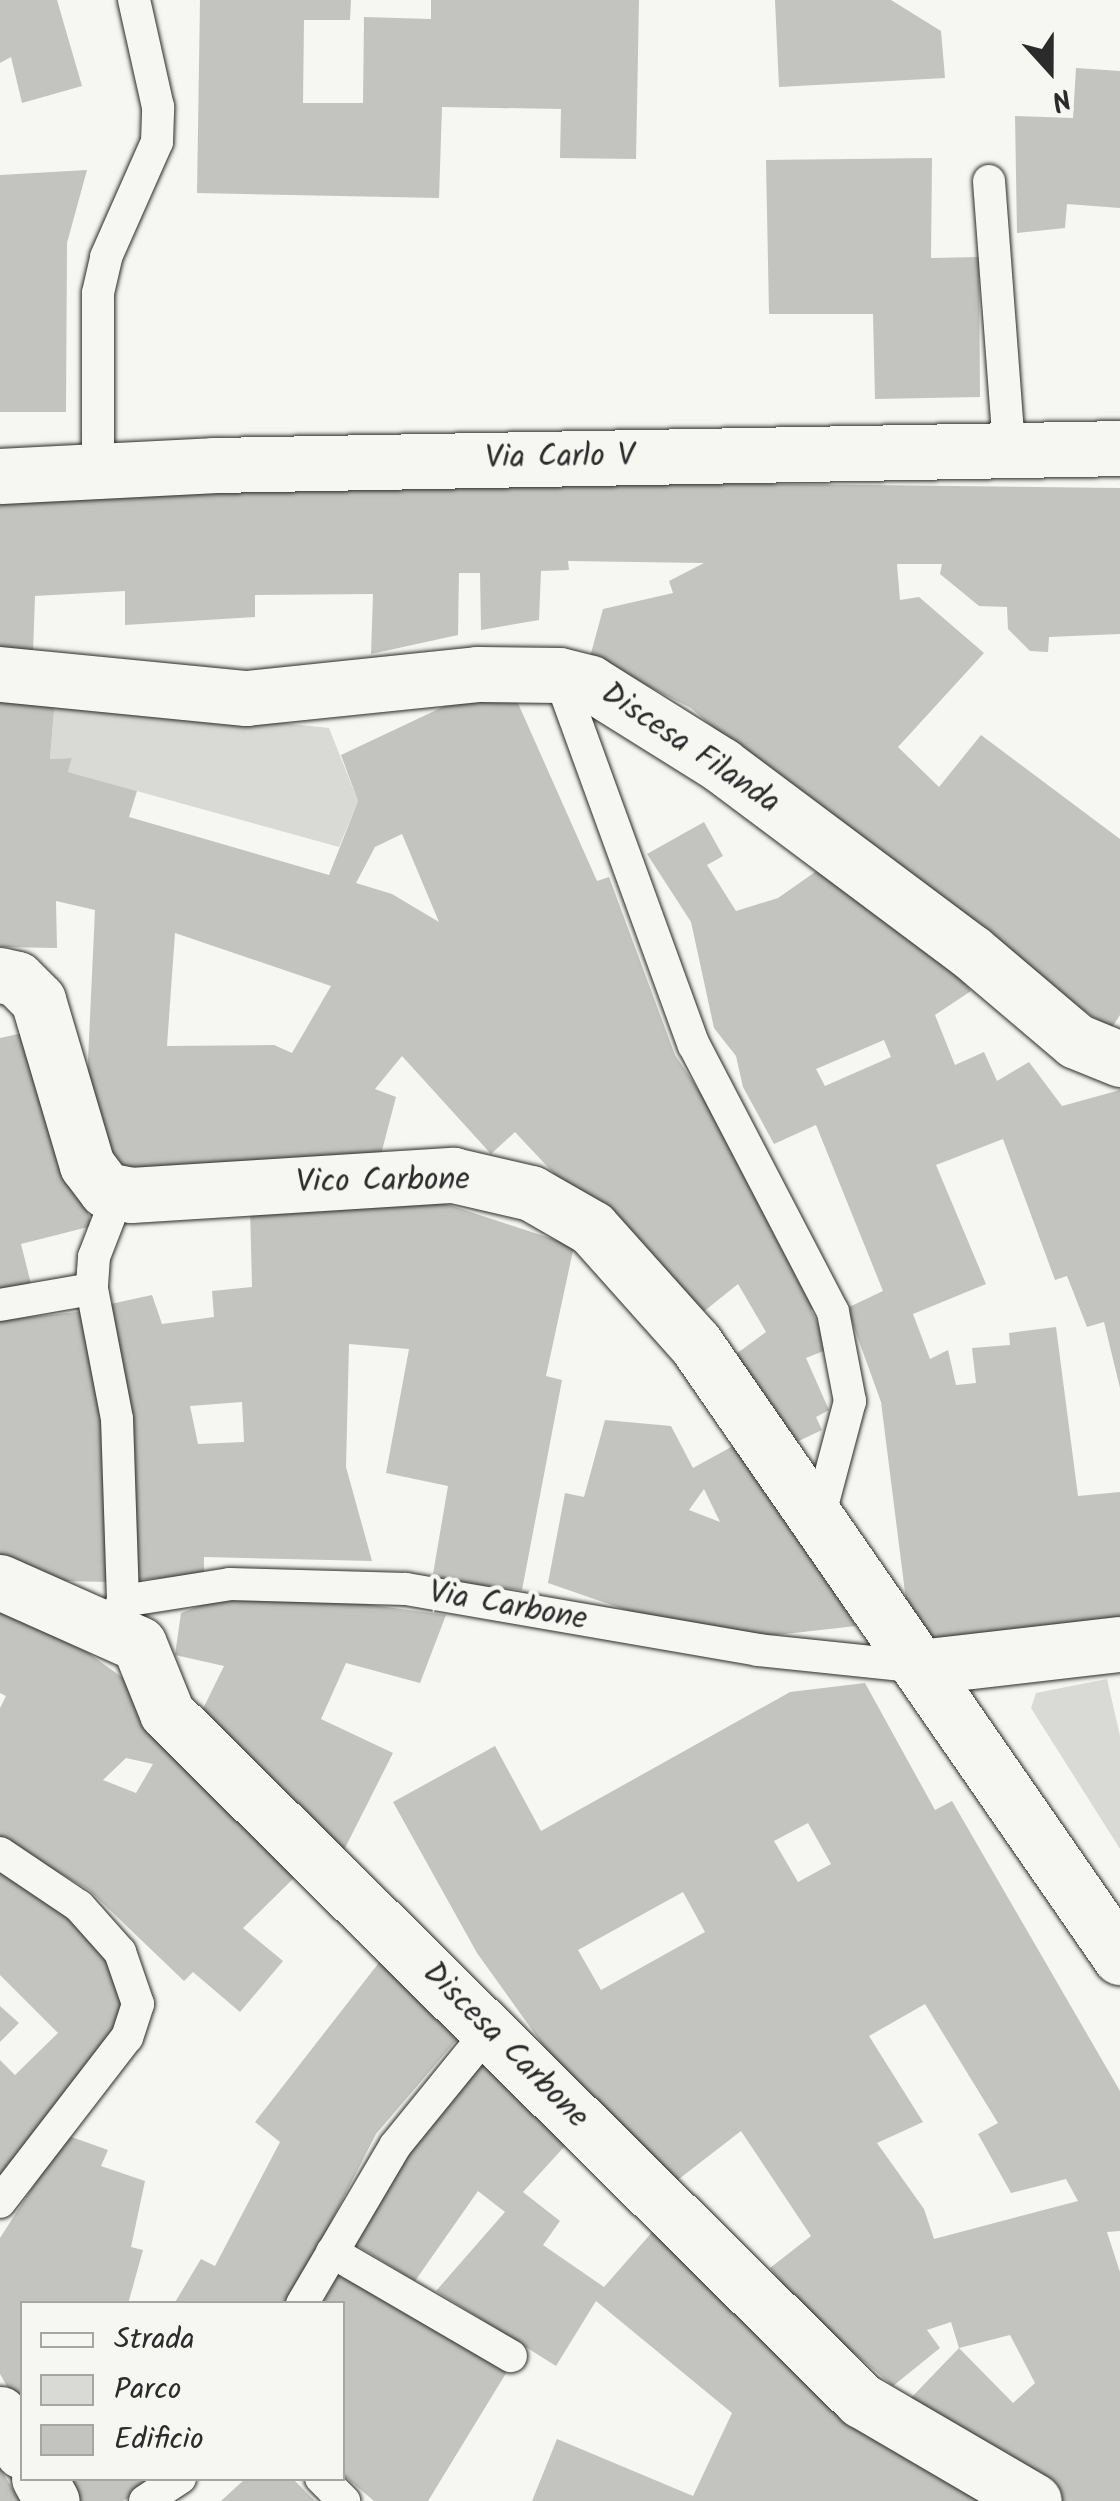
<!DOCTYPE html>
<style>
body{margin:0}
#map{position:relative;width:1120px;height:2501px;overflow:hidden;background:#f6f6f2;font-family:Kalam,sans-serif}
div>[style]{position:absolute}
.green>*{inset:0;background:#d9d9d5}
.building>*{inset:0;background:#c3c3c0}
.roads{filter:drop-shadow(0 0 2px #2b2b2b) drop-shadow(0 0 2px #2b2b2b)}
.lane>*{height:32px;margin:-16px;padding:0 16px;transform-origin:16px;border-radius:16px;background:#f6f6f2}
.street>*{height:55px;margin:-27.5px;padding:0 27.5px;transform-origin:27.5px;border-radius:27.5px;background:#f6f6f2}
span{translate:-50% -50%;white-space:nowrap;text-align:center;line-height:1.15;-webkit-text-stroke:9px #f6f6f2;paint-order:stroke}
.street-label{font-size:32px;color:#2b2b2b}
.legend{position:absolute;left:20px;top:2301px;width:325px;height:180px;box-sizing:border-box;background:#f6f6f2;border:2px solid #a5a5a2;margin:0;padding:12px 18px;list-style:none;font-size:30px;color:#2b2b2b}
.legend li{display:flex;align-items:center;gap:20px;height:50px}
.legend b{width:50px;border:2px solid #a5a5a2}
.north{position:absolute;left:1000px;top:20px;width:100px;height:100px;-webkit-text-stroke:8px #f6f6f2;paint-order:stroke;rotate:159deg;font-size:28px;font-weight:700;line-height:40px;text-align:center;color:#2b2b2b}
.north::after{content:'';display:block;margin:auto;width:35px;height:45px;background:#2b2b2b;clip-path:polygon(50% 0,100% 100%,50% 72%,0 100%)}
</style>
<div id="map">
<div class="green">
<div style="clip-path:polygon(55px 699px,329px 728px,358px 801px,339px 847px,68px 772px,72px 758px,50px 759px)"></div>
<div style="clip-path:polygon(1107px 1679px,1120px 1736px,1120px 1849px,1031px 1708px,1036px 1693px)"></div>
</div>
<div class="building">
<div style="clip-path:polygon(0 0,57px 0,82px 86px,22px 103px,11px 57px,0 63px)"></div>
<div style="clip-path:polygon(200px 0,351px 0,350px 20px,304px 20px,303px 103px,363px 103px,364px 17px,431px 19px,431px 0,639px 0,636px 159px,560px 158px,561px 109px,442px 107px,439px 198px,197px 193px)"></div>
<div style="clip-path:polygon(775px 0,891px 0,941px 31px,945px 78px,779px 87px)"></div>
<div style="clip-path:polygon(1076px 68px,1120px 71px,1120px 208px,1067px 204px,1065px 228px,1017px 233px,1015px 116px,1073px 118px)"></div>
<div style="clip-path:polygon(932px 158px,931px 258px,979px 257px,980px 397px,875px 399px,873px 314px,769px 314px,766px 160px)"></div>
<div style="clip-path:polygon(87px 170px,67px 243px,66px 412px,0 412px,0 175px)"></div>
<div style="clip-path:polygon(704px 483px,1120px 488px,1120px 634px,1049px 637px,1048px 652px,1030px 651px,1008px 629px,1007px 607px,979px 606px,940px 574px,942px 564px,897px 564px,900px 600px,919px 597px,984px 653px,898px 747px,939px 787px,981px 735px,1120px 839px,1120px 1015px,1111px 1029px,875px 870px,691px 708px,590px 657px,603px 609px,673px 593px,669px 581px,704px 563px,568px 561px,569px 570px,541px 571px,539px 620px,481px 630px,480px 573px,459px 573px,458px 635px,371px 654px,373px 594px,255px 595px,255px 617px,125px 625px,125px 591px,35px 596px,33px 653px,0 653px,0 504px,252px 490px)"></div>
<div style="clip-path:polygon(evenodd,513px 692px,597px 881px,609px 877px,675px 1055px,738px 1149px,819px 1305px,811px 1310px,831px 1348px,806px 1358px,829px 1410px,816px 1417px,822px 1430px,786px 1447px,725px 1362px,766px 1332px,738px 1284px,692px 1321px,515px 1132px,491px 1154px,402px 1056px,375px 1089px,396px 1097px,379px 1162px,124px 1172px,85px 1125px,95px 910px,56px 901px,57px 948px,0 947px,0 695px,55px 699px,50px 759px,72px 758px,68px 772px,137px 791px,129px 817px,329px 875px,358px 801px,341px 755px,447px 705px,513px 692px,402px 834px,439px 922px,392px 894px,356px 883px,375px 847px,402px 834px,513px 692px,175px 933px,331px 986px,292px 1053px,274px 1045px,167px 1046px,175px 933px)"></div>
<div style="clip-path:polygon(evenodd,704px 822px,723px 856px,707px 865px,736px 911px,778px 898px,828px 863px,915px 925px,971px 991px,935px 1015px,955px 1065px,984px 1052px,997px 1081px,1029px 1062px,1062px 1106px,1120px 1090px,1120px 1388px,1104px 1322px,1087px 1327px,1067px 1276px,1055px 1280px,1003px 1139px,936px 1165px,986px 1284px,913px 1314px,930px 1359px,948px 1350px,956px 1385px,976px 1383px,972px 1348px,1010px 1345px,1009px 1333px,1056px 1327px,1078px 1496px,1120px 1492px,1120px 1626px,911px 1640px,881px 1402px,847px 1308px,883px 1291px,816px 1125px,774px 1144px,743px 1087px,736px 1056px,714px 1028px,691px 922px,647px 854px,704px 822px,884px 1040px,891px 1057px,825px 1086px,816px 1069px,884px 1040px)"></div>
<div style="clip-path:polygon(32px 1031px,92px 1226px,21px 1244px,32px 1288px,0 1295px,0 1038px)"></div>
<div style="clip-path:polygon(evenodd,425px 1197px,574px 1246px,546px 1376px,562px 1380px,522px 1590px,432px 1580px,448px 1486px,386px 1473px,409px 1349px,349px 1344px,346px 1467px,372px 1561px,204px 1557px,204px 1575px,137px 1580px,106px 1305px,152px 1295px,162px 1324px,214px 1317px,212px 1291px,252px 1287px,250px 1207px,425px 1197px,242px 1402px,244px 1442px,198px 1444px,190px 1406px,242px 1402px)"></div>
<div style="clip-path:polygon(87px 1311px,97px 1362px,112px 1582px,57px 1581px,0 1563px,0 1320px)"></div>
<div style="clip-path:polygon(evenodd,605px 1420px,671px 1426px,693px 1468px,742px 1441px,856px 1626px,767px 1636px,678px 1628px,548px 1583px,565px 1493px,584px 1497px,605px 1420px,704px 1489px,720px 1522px,689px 1510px,704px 1489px)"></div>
<div style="clip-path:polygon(220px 1598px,334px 1600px,446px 1615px,420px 1683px,346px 1663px,321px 1719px,393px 1753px,343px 1852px,195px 1725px,224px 1666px,175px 1655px,181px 1613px)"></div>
<div style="clip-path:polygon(evenodd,0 1610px,87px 1652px,123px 1678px,141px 1711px,300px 1872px,243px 1928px,283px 1961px,240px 2012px,193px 1972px,184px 1981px,89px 1890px,0 1839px,0 1708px,6px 1696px,0 1693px,0 1610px,126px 1758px,153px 1764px,136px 1793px,103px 1780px,126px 1758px)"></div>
<div style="clip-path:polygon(evenodd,865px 1683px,935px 1810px,952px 1801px,1120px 2091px,1120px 2231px,1107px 2232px,1120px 2272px,1120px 2501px,1060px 2501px,909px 2400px,959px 2348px,951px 2322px,927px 2330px,940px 2348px,893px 2386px,854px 2353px,841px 2357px,770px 2268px,811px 2236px,741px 2131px,675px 2182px,596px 2119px,477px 1953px,393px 1802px,495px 1746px,541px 1831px,790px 1692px,865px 1683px,808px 1823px,831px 1864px,798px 1882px,774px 1841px,808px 1823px,865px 1683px,683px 1892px,705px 1932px,601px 1990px,578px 1950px,683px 1892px,865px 1683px,925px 2004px,998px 2123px,978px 2134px,1011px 2193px,1066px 2179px,1078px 2201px,934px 2239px,924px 2209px,877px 2143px,923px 2122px,869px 2036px,925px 2004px,865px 1683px,1010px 2335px,1035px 2383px,1013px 2403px,959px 2348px,1010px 2335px)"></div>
<div style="clip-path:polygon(0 1867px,64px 1912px,122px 1975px,132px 2007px,0 2193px,0 2060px,15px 2075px,58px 2033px,0 1975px)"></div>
<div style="clip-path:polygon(381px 1960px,464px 2031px,376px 2134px,289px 2304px,174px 2304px,201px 2259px,215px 2266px,280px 2142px,255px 2122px)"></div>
<div style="clip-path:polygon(0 2006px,19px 2023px,0 2042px)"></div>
<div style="clip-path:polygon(483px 2058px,574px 2136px,523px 2192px,560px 2221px,543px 2245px,604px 2287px,661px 2222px,1000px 2501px,532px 2501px,557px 2439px,693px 2496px,732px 2413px,596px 2301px,556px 2366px,436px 2291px,505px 2212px,478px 2191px,415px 2281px,353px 2243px,407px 2157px)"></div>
<div style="clip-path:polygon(66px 2135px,108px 2150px,101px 2166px,145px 2181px,131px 2247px,143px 2250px,128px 2304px,22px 2304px,22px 2412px,0 2374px,0 2238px)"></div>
<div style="clip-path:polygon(338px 2275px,511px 2365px,428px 2501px,374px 2501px,342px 2474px,342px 2304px,322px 2304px)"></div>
<div style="clip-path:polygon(0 2468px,20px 2501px,0 2501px)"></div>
<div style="clip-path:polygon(61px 2478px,162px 2478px,123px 2501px,74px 2501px)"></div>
<div style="clip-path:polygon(246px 2478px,292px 2478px,315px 2501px,221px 2501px)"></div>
</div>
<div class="roads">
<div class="lane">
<div style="left:989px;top:181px;width:269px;rotate:85.7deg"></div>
<div style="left:98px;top:472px;width:179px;rotate:-90deg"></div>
<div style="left:98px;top:293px;width:37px;rotate:-77deg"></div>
<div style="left:106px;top:257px;width:126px;rotate:-66.1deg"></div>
<div style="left:157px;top:142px;width:35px;rotate:-88deg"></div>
<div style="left:158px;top:107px;width:110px;rotate:-102.6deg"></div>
<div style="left:559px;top:675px;width:394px;rotate:70deg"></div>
<div style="left:694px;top:1045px;width:301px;rotate:62.5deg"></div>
<div style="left:833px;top:1312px;width:91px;rotate:79.2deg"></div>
<div style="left:850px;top:1401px;width:124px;rotate:104.9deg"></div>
<div style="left:118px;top:1195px;width:66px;rotate:111.2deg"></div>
<div style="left:94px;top:1257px;width:32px;rotate:94deg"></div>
<div style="left:92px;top:1289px;width:132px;rotate:79.1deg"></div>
<div style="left:117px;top:1419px;width:182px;rotate:88.1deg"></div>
<div style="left:0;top:1305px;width:93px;rotate:-9.9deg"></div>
<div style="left:112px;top:1628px;width:29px;rotate:-68deg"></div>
<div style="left:123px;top:1601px;width:108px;rotate:-9deg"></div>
<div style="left:230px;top:1584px;width:176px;rotate:1.6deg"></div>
<div style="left:406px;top:1589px;width:357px;rotate:9.8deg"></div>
<div style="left:758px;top:1650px;width:163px;rotate:6deg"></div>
<div style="left:0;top:1853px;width:95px;rotate:33.9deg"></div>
<div style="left:79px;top:1906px;width:62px;rotate:48.3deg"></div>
<div style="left:120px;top:1952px;width:55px;rotate:70.9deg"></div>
<div style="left:138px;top:2004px;width:35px;rotate:108deg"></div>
<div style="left:127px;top:2037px;width:208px;rotate:127.6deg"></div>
<div style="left:332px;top:2252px;width:207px;rotate:30.2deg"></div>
<div style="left:302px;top:2304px;width:183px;rotate:-59.5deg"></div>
<div style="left:395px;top:2146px;width:151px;rotate:-50.9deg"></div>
<div style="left:321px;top:2478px;width:33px;rotate:45deg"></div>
<div style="left:145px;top:2501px;width:42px;rotate:-33.3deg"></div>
</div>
<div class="street">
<div style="left:0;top:476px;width:214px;rotate:-2.9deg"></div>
<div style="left:214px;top:465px;width:906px;rotate:-1.07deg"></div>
<div style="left:0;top:674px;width:247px;rotate:5.6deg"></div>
<div style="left:246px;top:698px;width:232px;rotate:-5.9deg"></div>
<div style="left:477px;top:674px;width:82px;rotate:0.7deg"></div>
<div style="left:559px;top:675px;width:32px;rotate:14deg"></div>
<div style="left:590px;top:683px;width:155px;rotate:32deg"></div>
<div style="left:721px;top:765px;width:311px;rotate:36.8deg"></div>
<div style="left:970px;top:951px;width:139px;rotate:40.3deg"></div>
<div style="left:1076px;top:1041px;width:48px;rotate:22.2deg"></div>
<div style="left:0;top:975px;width:17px;rotate:13deg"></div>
<div style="left:17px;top:979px;width:30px;rotate:45deg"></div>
<div style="left:38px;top:1000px;width:172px;rotate:73.5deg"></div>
<div style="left:87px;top:1165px;width:31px;rotate:53deg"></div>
<div style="left:106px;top:1190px;width:25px;rotate:11deg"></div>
<div style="left:131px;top:1195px;width:323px;rotate:-3.6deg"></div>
<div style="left:453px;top:1175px;width:80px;rotate:13deg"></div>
<div style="left:531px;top:1193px;width:70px;rotate:29.8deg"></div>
<div style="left:592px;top:1228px;width:154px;rotate:48.2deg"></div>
<div style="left:695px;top:1343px;width:747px;rotate:55.31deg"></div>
<div style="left:0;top:1582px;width:152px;rotate:24deg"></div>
<div style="left:139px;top:1644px;width:74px;rotate:67.9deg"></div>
<div style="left:167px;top:1713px;width:977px;rotate:44.71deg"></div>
<div style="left:861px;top:2400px;width:200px;rotate:30.3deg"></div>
<div style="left:920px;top:1667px;width:201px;rotate:-6.6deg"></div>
<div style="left:0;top:2414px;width:43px;rotate:59.3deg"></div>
<div style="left:39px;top:2478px;width:26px;rotate:61deg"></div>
</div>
</div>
<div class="street-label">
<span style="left:560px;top:458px;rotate:-1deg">Via Carlo V</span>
<span style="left:690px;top:749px;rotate:34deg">Discesa Filanda</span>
<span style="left:383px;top:1182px;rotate:-1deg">Vico Carbone</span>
<span style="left:508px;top:1607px;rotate:10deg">Via Carbone</span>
<span style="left:505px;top:2046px;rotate:45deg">Discesa Carbone</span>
</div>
<ul class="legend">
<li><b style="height:12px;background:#f6f6f2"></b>Strada</li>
<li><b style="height:28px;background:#d9d9d5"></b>Parco</li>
<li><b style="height:28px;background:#c3c3c0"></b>Edificio</li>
</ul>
<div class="north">N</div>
</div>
